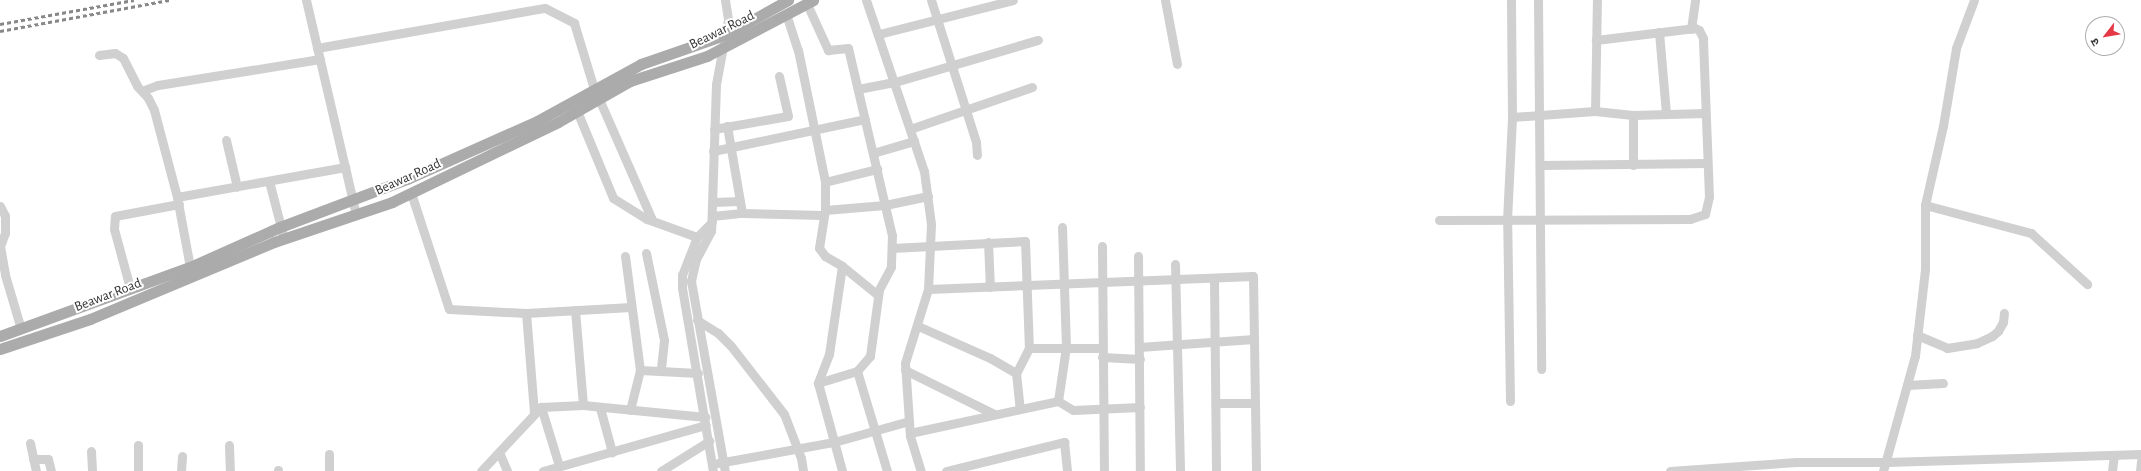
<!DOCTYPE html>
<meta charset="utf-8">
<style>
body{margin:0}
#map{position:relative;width:2141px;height:471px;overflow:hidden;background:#fff;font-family:"Alegreya Sans","Noto Sans Devanagari",sans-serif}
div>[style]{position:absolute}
.minor>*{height:9px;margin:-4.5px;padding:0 4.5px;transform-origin:4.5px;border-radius:4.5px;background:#d0d0d0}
.major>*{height:11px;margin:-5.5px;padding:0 5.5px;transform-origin:5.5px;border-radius:5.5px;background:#ababab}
.rail>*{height:2.5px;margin-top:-1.25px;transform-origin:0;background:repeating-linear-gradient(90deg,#888 0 4px,transparent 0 7px)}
span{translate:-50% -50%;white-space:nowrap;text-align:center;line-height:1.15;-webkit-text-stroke:4px #fff;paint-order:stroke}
.street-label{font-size:14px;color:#333}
.north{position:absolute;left:2085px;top:16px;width:40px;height:40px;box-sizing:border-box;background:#fff;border:1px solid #adadad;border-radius:50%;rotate:239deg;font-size:11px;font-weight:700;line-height:16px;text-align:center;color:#333}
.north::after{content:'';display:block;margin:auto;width:14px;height:18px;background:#e63946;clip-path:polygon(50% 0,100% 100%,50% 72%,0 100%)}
</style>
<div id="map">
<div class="minor">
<div style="left:306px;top:0;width:171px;rotate:76.9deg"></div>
<div style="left:725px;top:0;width:20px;rotate:81deg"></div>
<div style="left:728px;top:20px;width:65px;rotate:100.6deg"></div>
<div style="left:716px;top:84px;width:147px;rotate:91.9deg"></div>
<div style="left:711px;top:231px;width:32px;rotate:118deg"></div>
<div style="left:696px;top:259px;width:23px;rotate:103deg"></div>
<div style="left:691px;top:281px;width:193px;rotate:79.9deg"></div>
<div style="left:866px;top:0;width:181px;rotate:71.3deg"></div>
<div style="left:924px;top:171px;width:53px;rotate:82.5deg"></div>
<div style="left:931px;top:224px;width:65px;rotate:92.6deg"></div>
<div style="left:928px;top:289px;width:77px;rotate:107.3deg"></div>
<div style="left:905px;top:363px;width:73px;rotate:86.1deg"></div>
<div style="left:910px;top:436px;width:37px;rotate:73deg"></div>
<div style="left:931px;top:0;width:149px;rotate:72.4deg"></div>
<div style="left:976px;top:142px;width:13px;rotate:86deg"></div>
<div style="left:1165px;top:0;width:65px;rotate:79.4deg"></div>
<div style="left:1538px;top:0;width:369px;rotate:89.5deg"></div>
<div style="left:807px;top:4px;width:51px;rotate:65.5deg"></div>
<div style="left:828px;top:50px;width:20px;rotate:-6deg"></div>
<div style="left:848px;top:48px;width:192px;rotate:76.8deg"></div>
<div style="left:892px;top:235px;width:32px;rotate:92deg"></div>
<div style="left:891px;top:267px;width:26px;rotate:118deg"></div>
<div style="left:879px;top:290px;width:67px;rotate:97.8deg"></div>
<div style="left:870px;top:356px;width:20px;rotate:131deg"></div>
<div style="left:857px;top:371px;width:41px;rotate:162.9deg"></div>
<div style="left:786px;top:14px;width:38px;rotate:72deg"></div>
<div style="left:798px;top:50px;width:135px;rotate:78.4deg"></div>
<div style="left:825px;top:182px;width:28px;rotate:90deg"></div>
<div style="left:825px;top:210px;width:38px;rotate:99deg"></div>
<div style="left:819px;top:248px;width:10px;rotate:53deg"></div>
<div style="left:825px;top:256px;width:20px;rotate:30deg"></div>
<div style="left:842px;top:266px;width:46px;rotate:38.9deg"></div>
<div style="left:1691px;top:29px;width:29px;rotate:-82deg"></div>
<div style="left:1659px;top:32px;width:82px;rotate:85.1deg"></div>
<div style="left:879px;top:34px;width:138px;rotate:-14.2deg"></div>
<div style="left:317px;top:48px;width:231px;rotate:-10deg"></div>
<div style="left:545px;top:8px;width:33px;rotate:27deg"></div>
<div style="left:574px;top:23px;width:69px;rotate:73.1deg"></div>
<div style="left:99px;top:55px;width:16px;rotate:-7deg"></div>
<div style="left:115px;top:53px;width:9px;rotate:32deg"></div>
<div style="left:123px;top:58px;width:31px;rotate:63deg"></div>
<div style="left:137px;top:86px;width:16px;rotate:47deg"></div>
<div style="left:148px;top:98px;width:13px;rotate:63deg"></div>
<div style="left:154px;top:110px;width:90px;rotate:75.2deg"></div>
<div style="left:177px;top:197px;width:71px;rotate:79.5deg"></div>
<div style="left:858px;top:89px;width:38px;rotate:-11deg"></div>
<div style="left:895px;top:82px;width:149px;rotate:-16.4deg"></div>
<div style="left:142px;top:91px;width:17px;rotate:-21deg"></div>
<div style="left:158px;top:85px;width:164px;rotate:-9.1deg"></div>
<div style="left:599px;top:99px;width:132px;rotate:66.3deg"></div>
<div style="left:577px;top:111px;width:94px;rotate:67.5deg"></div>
<div style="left:613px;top:198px;width:40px;rotate:32deg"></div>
<div style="left:647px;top:219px;width:53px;rotate:19.8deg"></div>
<div style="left:1595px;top:111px;width:111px;rotate:-89deg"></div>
<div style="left:1633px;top:115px;width:50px;rotate:90deg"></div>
<div style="left:1512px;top:117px;width:83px;rotate:-4.1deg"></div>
<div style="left:1595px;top:111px;width:38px;rotate:6deg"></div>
<div style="left:1633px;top:115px;width:72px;rotate:-1.6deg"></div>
<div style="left:727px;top:126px;width:88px;rotate:80.2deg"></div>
<div style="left:714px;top:129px;width:75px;rotate:-10deg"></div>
<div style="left:788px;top:116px;width:41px;rotate:-102.7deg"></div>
<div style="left:910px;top:129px;width:129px;rotate:-19deg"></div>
<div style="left:226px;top:140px;width:48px;rotate:76.8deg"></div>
<div style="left:713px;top:151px;width:155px;rotate:-11.9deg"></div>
<div style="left:873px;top:153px;width:43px;rotate:-16.3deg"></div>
<div style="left:1541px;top:165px;width:166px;rotate:-0.7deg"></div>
<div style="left:269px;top:181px;width:60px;rotate:75.5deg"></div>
<div style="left:825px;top:182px;width:54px;rotate:-14deg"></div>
<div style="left:411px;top:193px;width:122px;rotate:71.9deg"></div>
<div style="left:449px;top:309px;width:77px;rotate:3deg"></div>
<div style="left:526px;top:313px;width:105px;rotate:-3.3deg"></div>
<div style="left:177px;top:197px;width:171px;rotate:-10.1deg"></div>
<div style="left:345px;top:167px;width:49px;rotate:77.1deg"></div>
<div style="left:713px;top:202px;width:27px;rotate:-2deg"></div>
<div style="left:1925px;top:205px;width:110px;rotate:14.8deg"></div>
<div style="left:2031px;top:233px;width:76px;rotate:42.3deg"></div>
<div style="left:0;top:206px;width:11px;rotate:63deg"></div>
<div style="left:5px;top:216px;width:17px;rotate:90deg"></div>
<div style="left:5px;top:233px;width:14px;rotate:111deg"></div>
<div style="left:825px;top:210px;width:60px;rotate:-4.8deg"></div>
<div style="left:885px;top:205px;width:44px;rotate:-11.8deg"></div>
<div style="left:712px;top:216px;width:30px;rotate:-6deg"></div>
<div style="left:742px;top:213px;width:81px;rotate:1.4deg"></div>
<div style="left:1439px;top:220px;width:251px;rotate:-0.2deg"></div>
<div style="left:1690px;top:219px;width:16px;rotate:-18deg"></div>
<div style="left:1705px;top:214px;width:17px;rotate:-77deg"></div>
<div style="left:1709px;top:197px;width:159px;rotate:-92.2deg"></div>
<div style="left:1703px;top:38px;width:9px;rotate:-117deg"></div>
<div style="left:1699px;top:30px;width:4px;rotate:-153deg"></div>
<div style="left:1695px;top:28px;width:100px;rotate:173.1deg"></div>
<div style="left:712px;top:222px;width:21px;rotate:135deg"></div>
<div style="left:697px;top:237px;width:41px;rotate:111.5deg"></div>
<div style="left:682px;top:275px;width:13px;rotate:90deg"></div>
<div style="left:682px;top:288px;width:186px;rotate:80.4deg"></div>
<div style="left:988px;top:242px;width:45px;rotate:87.5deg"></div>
<div style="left:0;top:246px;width:29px;rotate:80deg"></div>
<div style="left:5px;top:275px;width:56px;rotate:73.5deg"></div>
<div style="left:1102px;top:246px;width:225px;rotate:89.5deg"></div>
<div style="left:892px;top:248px;width:133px;rotate:-3deg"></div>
<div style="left:1025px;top:241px;width:107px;rotate:87.9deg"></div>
<div style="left:1029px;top:348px;width:28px;rotate:117deg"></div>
<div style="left:1016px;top:373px;width:36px;rotate:84deg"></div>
<div style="left:646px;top:253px;width:89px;rotate:78.3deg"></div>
<div style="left:664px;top:340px;width:31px;rotate:96deg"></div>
<div style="left:625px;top:256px;width:115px;rotate:82.5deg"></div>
<div style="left:640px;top:370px;width:41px;rotate:104deg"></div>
<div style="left:1138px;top:256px;width:215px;rotate:89.5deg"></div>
<div style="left:1175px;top:264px;width:207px;rotate:88.6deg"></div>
<div style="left:842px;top:266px;width:89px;rotate:98.4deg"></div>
<div style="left:829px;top:354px;width:31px;rotate:111deg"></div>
<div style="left:818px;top:383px;width:91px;rotate:74.7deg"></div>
<div style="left:1214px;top:279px;width:192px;rotate:89.4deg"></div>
<div style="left:130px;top:288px;width:61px;rotate:-105.2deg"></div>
<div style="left:114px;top:229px;width:13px;rotate:-86deg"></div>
<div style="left:115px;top:216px;width:65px;rotate:-10.6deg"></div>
<div style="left:928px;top:289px;width:325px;rotate:-2.3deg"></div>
<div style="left:1253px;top:276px;width:195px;rotate:89.1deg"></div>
<div style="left:575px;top:310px;width:95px;rotate:85.2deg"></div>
<div style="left:526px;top:313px;width:99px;rotate:85.4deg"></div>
<div style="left:697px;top:320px;width:25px;rotate:32deg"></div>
<div style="left:718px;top:333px;width:18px;rotate:45deg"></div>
<div style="left:731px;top:346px;width:86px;rotate:52.1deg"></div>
<div style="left:784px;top:414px;width:47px;rotate:68.9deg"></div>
<div style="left:801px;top:458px;width:13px;rotate:81deg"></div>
<div style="left:918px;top:326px;width:79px;rotate:24deg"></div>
<div style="left:990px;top:358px;width:30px;rotate:30deg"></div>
<div style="left:1917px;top:335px;width:33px;rotate:23deg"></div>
<div style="left:1947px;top:348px;width:30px;rotate:-9deg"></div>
<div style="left:1977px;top:343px;width:17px;rotate:-25deg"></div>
<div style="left:1992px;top:336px;width:8px;rotate:-40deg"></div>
<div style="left:1998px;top:331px;width:10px;rotate:-61deg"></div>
<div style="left:2003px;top:322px;width:9px;rotate:-84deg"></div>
<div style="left:1139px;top:347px;width:115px;rotate:-4deg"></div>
<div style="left:1029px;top:348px;width:73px"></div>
<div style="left:1102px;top:357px;width:38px;rotate:3deg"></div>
<div style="left:640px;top:370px;width:58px;rotate:3deg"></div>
<div style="left:905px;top:370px;width:99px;rotate:26.3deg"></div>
<div style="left:857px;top:371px;width:104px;rotate:73.3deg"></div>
<div style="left:1907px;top:385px;width:36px;rotate:-3deg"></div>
<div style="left:1058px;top:401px;width:55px;rotate:-81.6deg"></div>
<div style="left:1066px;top:347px;width:120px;rotate:-91.9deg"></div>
<div style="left:1510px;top:401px;width:181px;rotate:-90.9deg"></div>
<div style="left:1507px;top:220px;width:103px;rotate:-87.2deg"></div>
<div style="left:1512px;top:117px;width:117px;rotate:-90.5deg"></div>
<div style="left:1216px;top:403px;width:38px"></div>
<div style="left:541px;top:407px;width:62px;rotate:73deg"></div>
<div style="left:600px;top:408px;width:46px;rotate:74.7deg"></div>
<div style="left:910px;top:433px;width:151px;rotate:-12.2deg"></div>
<div style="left:1058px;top:401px;width:17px;rotate:31deg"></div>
<div style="left:1073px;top:410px;width:67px;rotate:-2.6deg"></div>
<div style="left:30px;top:443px;width:29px;rotate:78deg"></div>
<div style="left:138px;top:445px;width:26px;rotate:90deg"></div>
<div style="left:229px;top:445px;width:26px;rotate:88deg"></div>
<div style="left:91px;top:451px;width:20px;rotate:87deg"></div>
<div style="left:499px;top:452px;width:21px;rotate:67deg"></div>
<div style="left:329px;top:454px;width:17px;rotate:90deg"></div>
<div style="left:33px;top:459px;width:15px"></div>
<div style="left:48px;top:459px;width:12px;rotate:76deg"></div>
<div style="left:718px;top:463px;width:118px;rotate:-10.3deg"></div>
<div style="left:834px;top:442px;width:78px;rotate:-15.6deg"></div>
<div style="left:181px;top:471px;width:15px;rotate:-86deg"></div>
<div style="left:278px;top:471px;width:1px;rotate:-90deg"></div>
<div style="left:481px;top:471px;width:88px;rotate:-46.8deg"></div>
<div style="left:541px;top:407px;width:42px;rotate:-2.7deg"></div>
<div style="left:583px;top:405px;width:123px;rotate:5.6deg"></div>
<div style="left:543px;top:471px;width:169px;rotate:-15.8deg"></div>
<div style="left:661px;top:471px;width:57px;rotate:-32deg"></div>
<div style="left:946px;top:471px;width:122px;rotate:-13.8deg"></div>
<div style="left:1064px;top:442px;width:29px;rotate:84deg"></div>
<div style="left:1670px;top:471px;width:127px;rotate:-4.1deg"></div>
<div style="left:1797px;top:462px;width:90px"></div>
<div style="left:1887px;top:462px;width:254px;rotate:-1.8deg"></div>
<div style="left:1883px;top:471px;width:119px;rotate:-74.5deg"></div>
<div style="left:1915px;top:356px;width:88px;rotate:-83.4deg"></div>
<div style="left:1925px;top:269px;width:64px;rotate:-90deg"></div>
<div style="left:1925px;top:205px;width:81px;rotate:-77.2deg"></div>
<div style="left:1943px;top:126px;width:79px;rotate:-80.5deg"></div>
<div style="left:1956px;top:48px;width:51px;rotate:-69.4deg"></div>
<div style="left:2112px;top:471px;width:16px;rotate:-83deg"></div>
<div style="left:2140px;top:471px;width:10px;rotate:-84deg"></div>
</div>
<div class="major">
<div style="left:0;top:336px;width:202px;rotate:-20deg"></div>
<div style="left:190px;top:267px;width:98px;rotate:-24deg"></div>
<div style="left:280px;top:227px;width:136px;rotate:-20.7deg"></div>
<div style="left:407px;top:179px;width:142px;rotate:-24deg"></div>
<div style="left:537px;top:121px;width:119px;rotate:-28.7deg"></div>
<div style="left:641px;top:64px;width:91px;rotate:-19.2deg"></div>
<div style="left:727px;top:34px;width:70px;rotate:-29.1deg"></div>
<div style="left:0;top:349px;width:95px;rotate:-18.4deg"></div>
<div style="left:90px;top:319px;width:199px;rotate:-22.7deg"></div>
<div style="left:274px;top:242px;width:125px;rotate:-18.7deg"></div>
<div style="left:392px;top:202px;width:184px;rotate:-25.7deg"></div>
<div style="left:558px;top:122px;width:83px;rotate:-29.7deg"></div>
<div style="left:630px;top:81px;width:81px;rotate:-18deg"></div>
<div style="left:707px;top:56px;width:120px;rotate:-27.8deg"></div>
</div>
<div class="rail">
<div style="left:0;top:24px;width:136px;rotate:-10.2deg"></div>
<div style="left:0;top:31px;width:172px;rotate:-10.4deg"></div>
</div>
<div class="street-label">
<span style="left:722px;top:30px;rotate:-26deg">Beawar Road</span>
<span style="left:408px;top:177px;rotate:-24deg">Beawar Road</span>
<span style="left:108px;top:295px;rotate:-21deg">Beawar Road</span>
</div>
<div class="north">उ</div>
</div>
